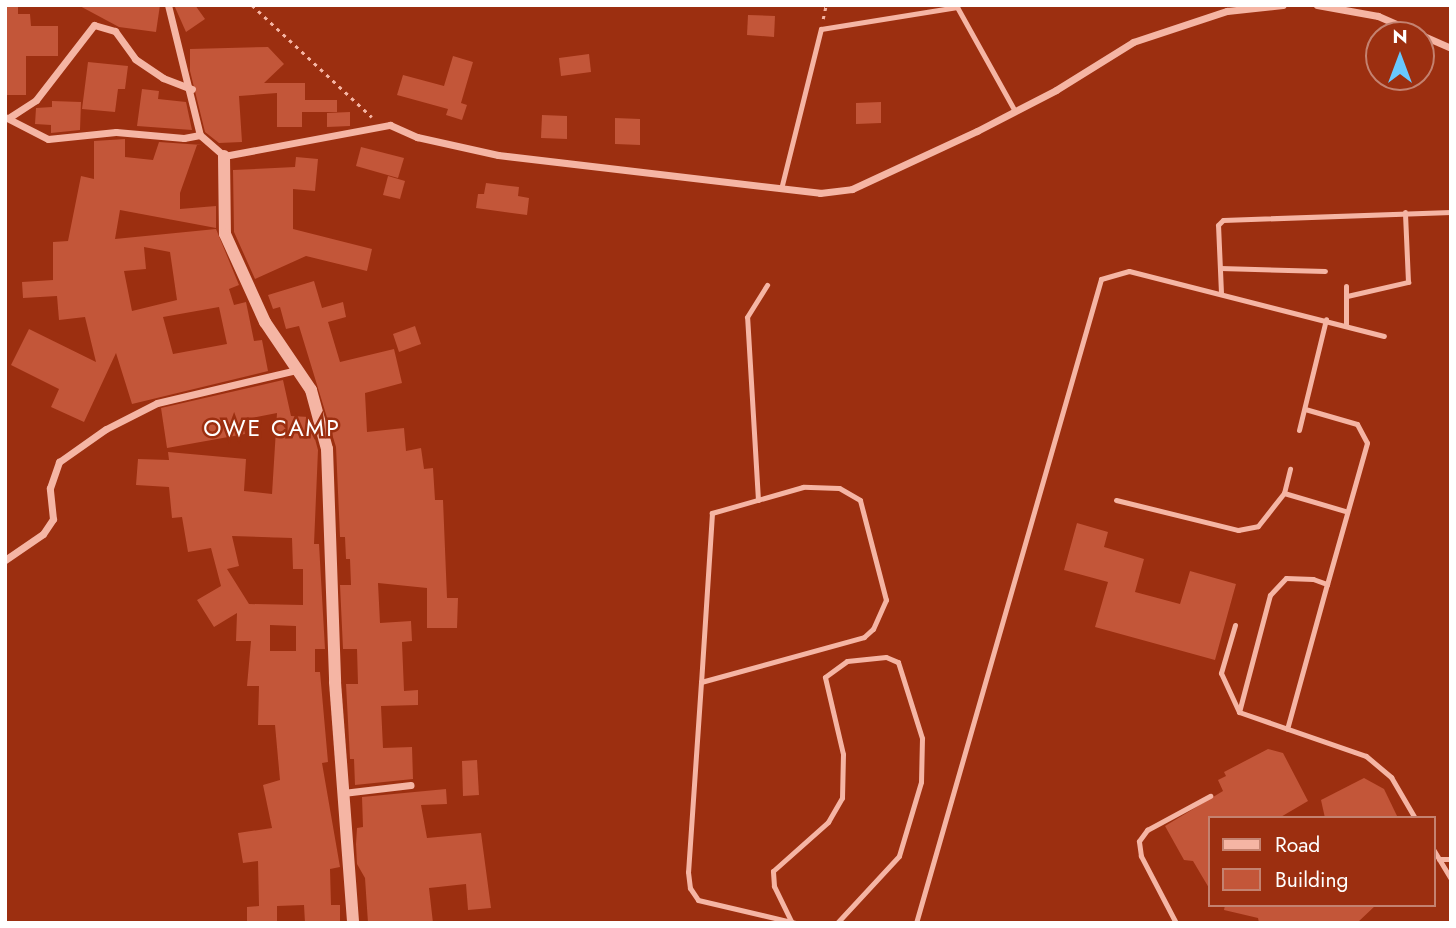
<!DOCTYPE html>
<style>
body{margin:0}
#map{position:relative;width:1456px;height:928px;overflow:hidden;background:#9c2f10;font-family:Jost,sans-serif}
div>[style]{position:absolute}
.building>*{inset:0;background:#c35639}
.path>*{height:2.5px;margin-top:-1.25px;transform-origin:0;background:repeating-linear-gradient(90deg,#f5b5a4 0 3.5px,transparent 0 8.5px)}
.service>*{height:5px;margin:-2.5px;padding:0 2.5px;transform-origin:2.5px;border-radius:2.5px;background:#f5b5a4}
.minor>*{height:7px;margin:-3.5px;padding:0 3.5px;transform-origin:3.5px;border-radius:3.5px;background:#f5b5a4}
.tertiary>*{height:12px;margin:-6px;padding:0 6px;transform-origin:6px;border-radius:6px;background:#f5b5a4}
span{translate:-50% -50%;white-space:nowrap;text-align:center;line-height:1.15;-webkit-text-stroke:5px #9c2f10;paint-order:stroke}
.neighbourhood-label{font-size:23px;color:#fff;letter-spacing:2px}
.frame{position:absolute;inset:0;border:7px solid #fff;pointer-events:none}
.legend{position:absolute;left:1208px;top:816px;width:228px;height:91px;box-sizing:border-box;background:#9c2f10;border:2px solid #c48270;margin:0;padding:9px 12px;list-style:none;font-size:21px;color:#fff}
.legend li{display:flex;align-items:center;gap:14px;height:35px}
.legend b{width:35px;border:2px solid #c48270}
.north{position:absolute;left:1365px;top:21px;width:70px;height:70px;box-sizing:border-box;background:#9c2f10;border:2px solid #c48270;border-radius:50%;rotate:0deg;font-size:19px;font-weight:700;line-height:28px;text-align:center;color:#fff}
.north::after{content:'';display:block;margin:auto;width:24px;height:32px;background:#68c8ff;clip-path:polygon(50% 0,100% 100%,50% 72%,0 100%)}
</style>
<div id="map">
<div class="building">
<div style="clip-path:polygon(5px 5px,18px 5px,18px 14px,30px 14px,31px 26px,58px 26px,58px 56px,26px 56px,26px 95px,5px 95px)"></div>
<div style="clip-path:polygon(78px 5px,160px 5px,156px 32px,119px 27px)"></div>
<div style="clip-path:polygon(174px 5px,195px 5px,205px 19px,186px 32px)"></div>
<div style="clip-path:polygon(748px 15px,775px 16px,774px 37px,747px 35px)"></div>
<div style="clip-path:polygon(268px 47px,284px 64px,264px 83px,305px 83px,305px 100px,337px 100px,337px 112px,302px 112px,302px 127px,277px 127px,277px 93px,239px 96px,242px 142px,219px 143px,205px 132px,190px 71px,190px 49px)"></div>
<div style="clip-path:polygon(589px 54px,591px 72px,561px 76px,559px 58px)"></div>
<div style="clip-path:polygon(453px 56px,473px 62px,461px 103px,467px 105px,462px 120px,446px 115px,448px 109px,397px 95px,403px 75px,444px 86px)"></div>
<div style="clip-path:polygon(88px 62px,128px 66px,125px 89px,118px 89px,115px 112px,82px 109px)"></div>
<div style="clip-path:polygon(142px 89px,159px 91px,158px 99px,186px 102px,192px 130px,137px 126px)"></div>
<div style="clip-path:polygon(52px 101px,81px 102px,80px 130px,51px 133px,51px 125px,35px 124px,36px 108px,52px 107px)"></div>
<div style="clip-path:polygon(881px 102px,881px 123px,856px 124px,856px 103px)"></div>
<div style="clip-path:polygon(350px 112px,350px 126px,327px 127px,327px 113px)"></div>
<div style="clip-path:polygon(542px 115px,567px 116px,567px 139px,541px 138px)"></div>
<div style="clip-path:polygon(615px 118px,640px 119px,640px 145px,615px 144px)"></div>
<div style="clip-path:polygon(evenodd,125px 139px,125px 157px,153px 160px,159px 142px,202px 145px,197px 145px,180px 193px,180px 209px,216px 206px,216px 228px,120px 210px,115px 239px,216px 229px,239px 285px,229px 289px,234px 305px,246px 302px,254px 341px,262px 340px,268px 371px,132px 404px,116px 353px,84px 422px,51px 407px,59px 389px,11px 365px,29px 329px,96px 362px,85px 317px,59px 320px,57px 296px,23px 298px,22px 282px,53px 280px,53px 242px,68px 241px,81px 176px,94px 179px,94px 141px,125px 139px,144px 247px,170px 252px,177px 300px,132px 311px,124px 271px,146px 269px,144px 247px,125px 139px,219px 307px,227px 344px,173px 354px,163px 317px,219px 307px)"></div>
<div style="clip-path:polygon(361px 147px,404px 158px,398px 178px,356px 166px)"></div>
<div style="clip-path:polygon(296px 157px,318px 159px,315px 191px,293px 189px,293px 229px,372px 249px,367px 271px,306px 256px,255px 279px,234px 232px,233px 170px,295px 167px)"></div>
<div style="clip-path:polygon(388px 176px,405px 181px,400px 199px,383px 195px)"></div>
<div style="clip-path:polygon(486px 183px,519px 187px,518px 196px,529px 198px,527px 215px,476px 208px,478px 194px,484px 194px)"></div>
<div style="clip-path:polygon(314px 281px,322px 308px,343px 302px,346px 317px,328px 322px,340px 362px,394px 349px,402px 383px,365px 393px,367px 432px,404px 428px,406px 451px,421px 448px,424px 469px,433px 468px,435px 500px,443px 500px,447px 598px,458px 598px,457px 628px,427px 628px,427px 588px,378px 583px,380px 623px,411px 621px,412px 641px,402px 642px,404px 691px,418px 690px,418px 705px,381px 706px,383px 748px,412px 747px,413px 779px,355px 785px,354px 759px,350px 759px,346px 684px,358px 684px,357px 649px,343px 649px,340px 585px,351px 585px,350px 559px,346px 559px,345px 537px,340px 537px,336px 447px,299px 326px,286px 329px,280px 307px,273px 309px,268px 295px)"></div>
<div style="clip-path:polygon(415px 326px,421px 344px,399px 352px,393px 334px)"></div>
<div style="clip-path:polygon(evenodd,283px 380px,291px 416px,309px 417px,318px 450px,314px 544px,319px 544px,325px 649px,315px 649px,315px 672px,320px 672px,328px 762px,322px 763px,340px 867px,330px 869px,331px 905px,340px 905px,340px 923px,305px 923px,304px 905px,277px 906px,277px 923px,247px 923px,247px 907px,259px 906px,258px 861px,243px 863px,238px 833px,272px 828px,263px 785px,280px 780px,275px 725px,258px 725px,259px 686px,247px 686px,251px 641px,236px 641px,237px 613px,214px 627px,197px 600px,221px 586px,211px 548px,188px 552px,182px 517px,172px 518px,169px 487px,136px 485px,138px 459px,169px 460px,168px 452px,246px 459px,244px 491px,272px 494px,277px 413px,242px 420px,245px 434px,167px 448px,161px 408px,283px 380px,232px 536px,292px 538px,293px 569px,303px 569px,303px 605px,249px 604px,227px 569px,239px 566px,232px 536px,283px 380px,270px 625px,296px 626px,296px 651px,270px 651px,270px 625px)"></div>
<div style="clip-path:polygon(1077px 523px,1108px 532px,1104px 547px,1144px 559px,1135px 592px,1180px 604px,1190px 571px,1236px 584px,1215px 660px,1095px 627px,1108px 582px,1064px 570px)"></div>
<div style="clip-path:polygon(1268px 749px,1283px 753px,1308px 801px,1279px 818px,1209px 818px,1209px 888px,1193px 861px,1184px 860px,1165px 826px,1223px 791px,1218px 780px,1226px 776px,1224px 772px)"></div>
<div style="clip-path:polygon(477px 760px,479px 795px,463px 796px,462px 761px)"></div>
<div style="clip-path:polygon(1364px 778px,1384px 789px,1398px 818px,1325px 818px,1321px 800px)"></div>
<div style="clip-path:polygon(446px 789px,447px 804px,421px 805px,427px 838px,481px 833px,491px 908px,468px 910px,466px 884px,429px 888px,433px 923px,368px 923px,365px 878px,357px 864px,356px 844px,357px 828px,363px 827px,362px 797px)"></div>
<div style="clip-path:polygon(1225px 905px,1376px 905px,1357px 923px,1259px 923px,1258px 918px,1224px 910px)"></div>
</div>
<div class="path">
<div style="left:252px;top:5px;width:164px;rotate:43deg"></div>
<div style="left:823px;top:19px;width:14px;rotate:-78deg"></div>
</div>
<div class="service">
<div style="left:781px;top:189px;width:165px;rotate:-76deg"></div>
<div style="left:821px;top:29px;width:138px;rotate:-9.2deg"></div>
<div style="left:957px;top:7px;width:119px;rotate:60.9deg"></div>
<div style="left:1220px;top:268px;width:105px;rotate:1.6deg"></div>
<div style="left:1346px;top:286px;width:38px;rotate:90deg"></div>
<div style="left:1221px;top:293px;width:68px;rotate:-92.5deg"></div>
<div style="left:1218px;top:225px;width:7px;rotate:-45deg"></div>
<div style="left:1223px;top:220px;width:228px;rotate:-2deg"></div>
<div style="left:1347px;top:296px;width:63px;rotate:-12.9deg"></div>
<div style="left:1408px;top:282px;width:70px;rotate:-92.5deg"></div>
<div style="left:1305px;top:409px;width:54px;rotate:16.1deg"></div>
<div style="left:1357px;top:424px;width:21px;rotate:62deg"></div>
<div style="left:1367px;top:443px;width:147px;rotate:105.8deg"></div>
<div style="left:1299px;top:430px;width:114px;rotate:-76.3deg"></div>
<div style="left:1284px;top:493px;width:25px;rotate:-76deg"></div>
<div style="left:758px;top:500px;width:183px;rotate:-93.4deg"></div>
<div style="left:747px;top:317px;width:38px;rotate:-58deg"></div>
<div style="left:1116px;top:500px;width:126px;rotate:13.8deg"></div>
<div style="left:1238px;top:530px;width:20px;rotate:-11deg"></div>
<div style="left:1258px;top:526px;width:42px;rotate:-51.8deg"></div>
<div style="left:1284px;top:493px;width:64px;rotate:16.4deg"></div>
<div style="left:1235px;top:625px;width:50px;rotate:106.3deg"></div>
<div style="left:1221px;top:673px;width:43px;rotate:65.2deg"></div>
<div style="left:1239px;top:712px;width:134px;rotate:19.1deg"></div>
<div style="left:1366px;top:756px;width:33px;rotate:40deg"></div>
<div style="left:1391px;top:777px;width:48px;rotate:59.7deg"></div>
<div style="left:701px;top:682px;width:169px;rotate:-15.4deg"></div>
<div style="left:864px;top:637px;width:12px;rotate:-42deg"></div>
<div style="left:873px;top:629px;width:32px;rotate:-66deg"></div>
<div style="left:886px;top:600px;width:103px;rotate:-104.6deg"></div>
<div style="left:860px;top:500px;width:24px;rotate:-150deg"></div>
<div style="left:839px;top:488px;width:36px;rotate:-178deg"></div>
<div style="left:803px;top:487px;width:95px;rotate:164.1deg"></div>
<div style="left:712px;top:513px;width:169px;rotate:93.7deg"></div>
<div style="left:701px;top:682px;width:190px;rotate:93.9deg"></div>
<div style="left:688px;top:872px;width:16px;rotate:83deg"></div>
<div style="left:690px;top:888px;width:14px;rotate:56deg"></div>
<div style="left:698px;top:900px;width:101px;rotate:13.2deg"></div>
<div style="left:1239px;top:712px;width:121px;rotate:-75.2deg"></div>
<div style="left:1270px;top:595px;width:23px;rotate:-47deg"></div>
<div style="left:1286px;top:578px;width:27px;rotate:2deg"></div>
<div style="left:1313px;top:579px;width:15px;rotate:20deg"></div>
<div style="left:1327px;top:584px;width:150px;rotate:105.4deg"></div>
<div style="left:1433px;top:849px;width:35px;rotate:59deg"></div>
<div style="left:1439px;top:859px;width:12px"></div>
<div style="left:791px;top:921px;width:39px;rotate:-116deg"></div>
<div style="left:774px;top:886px;width:15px;rotate:-94deg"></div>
<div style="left:773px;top:871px;width:74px;rotate:-41.7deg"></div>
<div style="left:828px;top:822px;width:28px;rotate:-60deg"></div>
<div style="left:842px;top:798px;width:44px;rotate:-88.7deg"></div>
<div style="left:843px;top:754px;width:79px;rotate:-103.2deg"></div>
<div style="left:825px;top:677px;width:27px;rotate:-36deg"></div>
<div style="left:847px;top:661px;width:39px;rotate:-6deg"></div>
<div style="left:886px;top:657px;width:13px;rotate:23deg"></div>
<div style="left:898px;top:662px;width:80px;rotate:72.5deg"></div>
<div style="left:922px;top:738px;width:44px;rotate:91.3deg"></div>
<div style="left:921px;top:782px;width:77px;rotate:106.6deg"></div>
<div style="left:899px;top:856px;width:91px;rotate:132.8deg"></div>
<div style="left:916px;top:923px;width:670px;rotate:-73.97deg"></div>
<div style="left:1101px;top:279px;width:29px;rotate:-16deg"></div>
<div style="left:1129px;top:271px;width:263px;rotate:14.3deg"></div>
<div style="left:1176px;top:923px;width:76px;rotate:-117.6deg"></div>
<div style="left:1141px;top:856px;width:15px;rotate:-98deg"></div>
<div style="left:1139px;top:841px;width:14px;rotate:-54deg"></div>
<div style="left:1147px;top:830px;width:72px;rotate:-28.4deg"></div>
</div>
<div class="minor">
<div style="left:168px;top:5px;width:134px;rotate:76.2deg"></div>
<div style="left:1317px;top:5px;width:62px;rotate:10.2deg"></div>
<div style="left:1378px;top:16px;width:80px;rotate:23.7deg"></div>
<div style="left:5px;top:117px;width:48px;rotate:27.1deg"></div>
<div style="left:48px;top:139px;width:68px;rotate:-5.9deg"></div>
<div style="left:116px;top:132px;width:68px;rotate:5deg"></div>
<div style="left:184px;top:138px;width:16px;rotate:-11deg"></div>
<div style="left:200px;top:135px;width:32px;rotate:41deg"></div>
<div style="left:224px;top:156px;width:169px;rotate:-10.6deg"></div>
<div style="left:390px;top:125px;width:30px;rotate:24deg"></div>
<div style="left:417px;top:137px;width:83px;rotate:12.5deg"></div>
<div style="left:498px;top:155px;width:324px;rotate:6.7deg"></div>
<div style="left:820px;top:193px;width:32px;rotate:-7deg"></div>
<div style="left:852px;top:189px;width:138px;rotate:-24.9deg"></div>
<div style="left:977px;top:131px;width:89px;rotate:-27.4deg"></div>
<div style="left:1056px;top:90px;width:91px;rotate:-31.9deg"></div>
<div style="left:1133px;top:42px;width:99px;rotate:-18.3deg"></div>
<div style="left:1227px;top:11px;width:56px;rotate:-6.1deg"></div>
<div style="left:10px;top:117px;width:31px;rotate:-33deg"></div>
<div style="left:36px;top:100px;width:95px;rotate:-52.3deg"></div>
<div style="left:94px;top:25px;width:22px;rotate:16deg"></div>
<div style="left:115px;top:31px;width:34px;rotate:54deg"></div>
<div style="left:135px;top:59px;width:34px;rotate:34deg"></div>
<div style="left:163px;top:78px;width:31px;rotate:21deg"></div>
<div style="left:5px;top:560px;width:46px;rotate:-34.4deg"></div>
<div style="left:43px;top:534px;width:18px;rotate:-56deg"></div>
<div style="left:53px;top:519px;width:31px;rotate:-96deg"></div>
<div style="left:50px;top:488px;width:28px;rotate:-71deg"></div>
<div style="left:59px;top:462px;width:57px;rotate:-35.1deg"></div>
<div style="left:106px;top:429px;width:57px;rotate:-27deg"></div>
<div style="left:157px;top:403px;width:144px;rotate:-13.3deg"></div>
<div style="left:343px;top:793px;width:68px;rotate:-6.7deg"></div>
</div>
<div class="tertiary">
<div style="left:224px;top:156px;width:78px;rotate:89.3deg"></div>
<div style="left:225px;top:234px;width:97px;rotate:65.6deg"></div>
<div style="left:265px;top:322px;width:82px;rotate:55.9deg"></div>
<div style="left:311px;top:390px;width:61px;rotate:74.8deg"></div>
<div style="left:327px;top:449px;width:233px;rotate:88deg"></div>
<div style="left:335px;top:682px;width:242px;rotate:85.7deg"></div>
</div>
<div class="neighbourhood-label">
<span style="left:272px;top:428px">OWE CAMP</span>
</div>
<div class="frame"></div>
<ul class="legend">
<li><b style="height:9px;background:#f5b5a4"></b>Road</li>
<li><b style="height:19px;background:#c35639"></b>Building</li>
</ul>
<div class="north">N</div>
</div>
